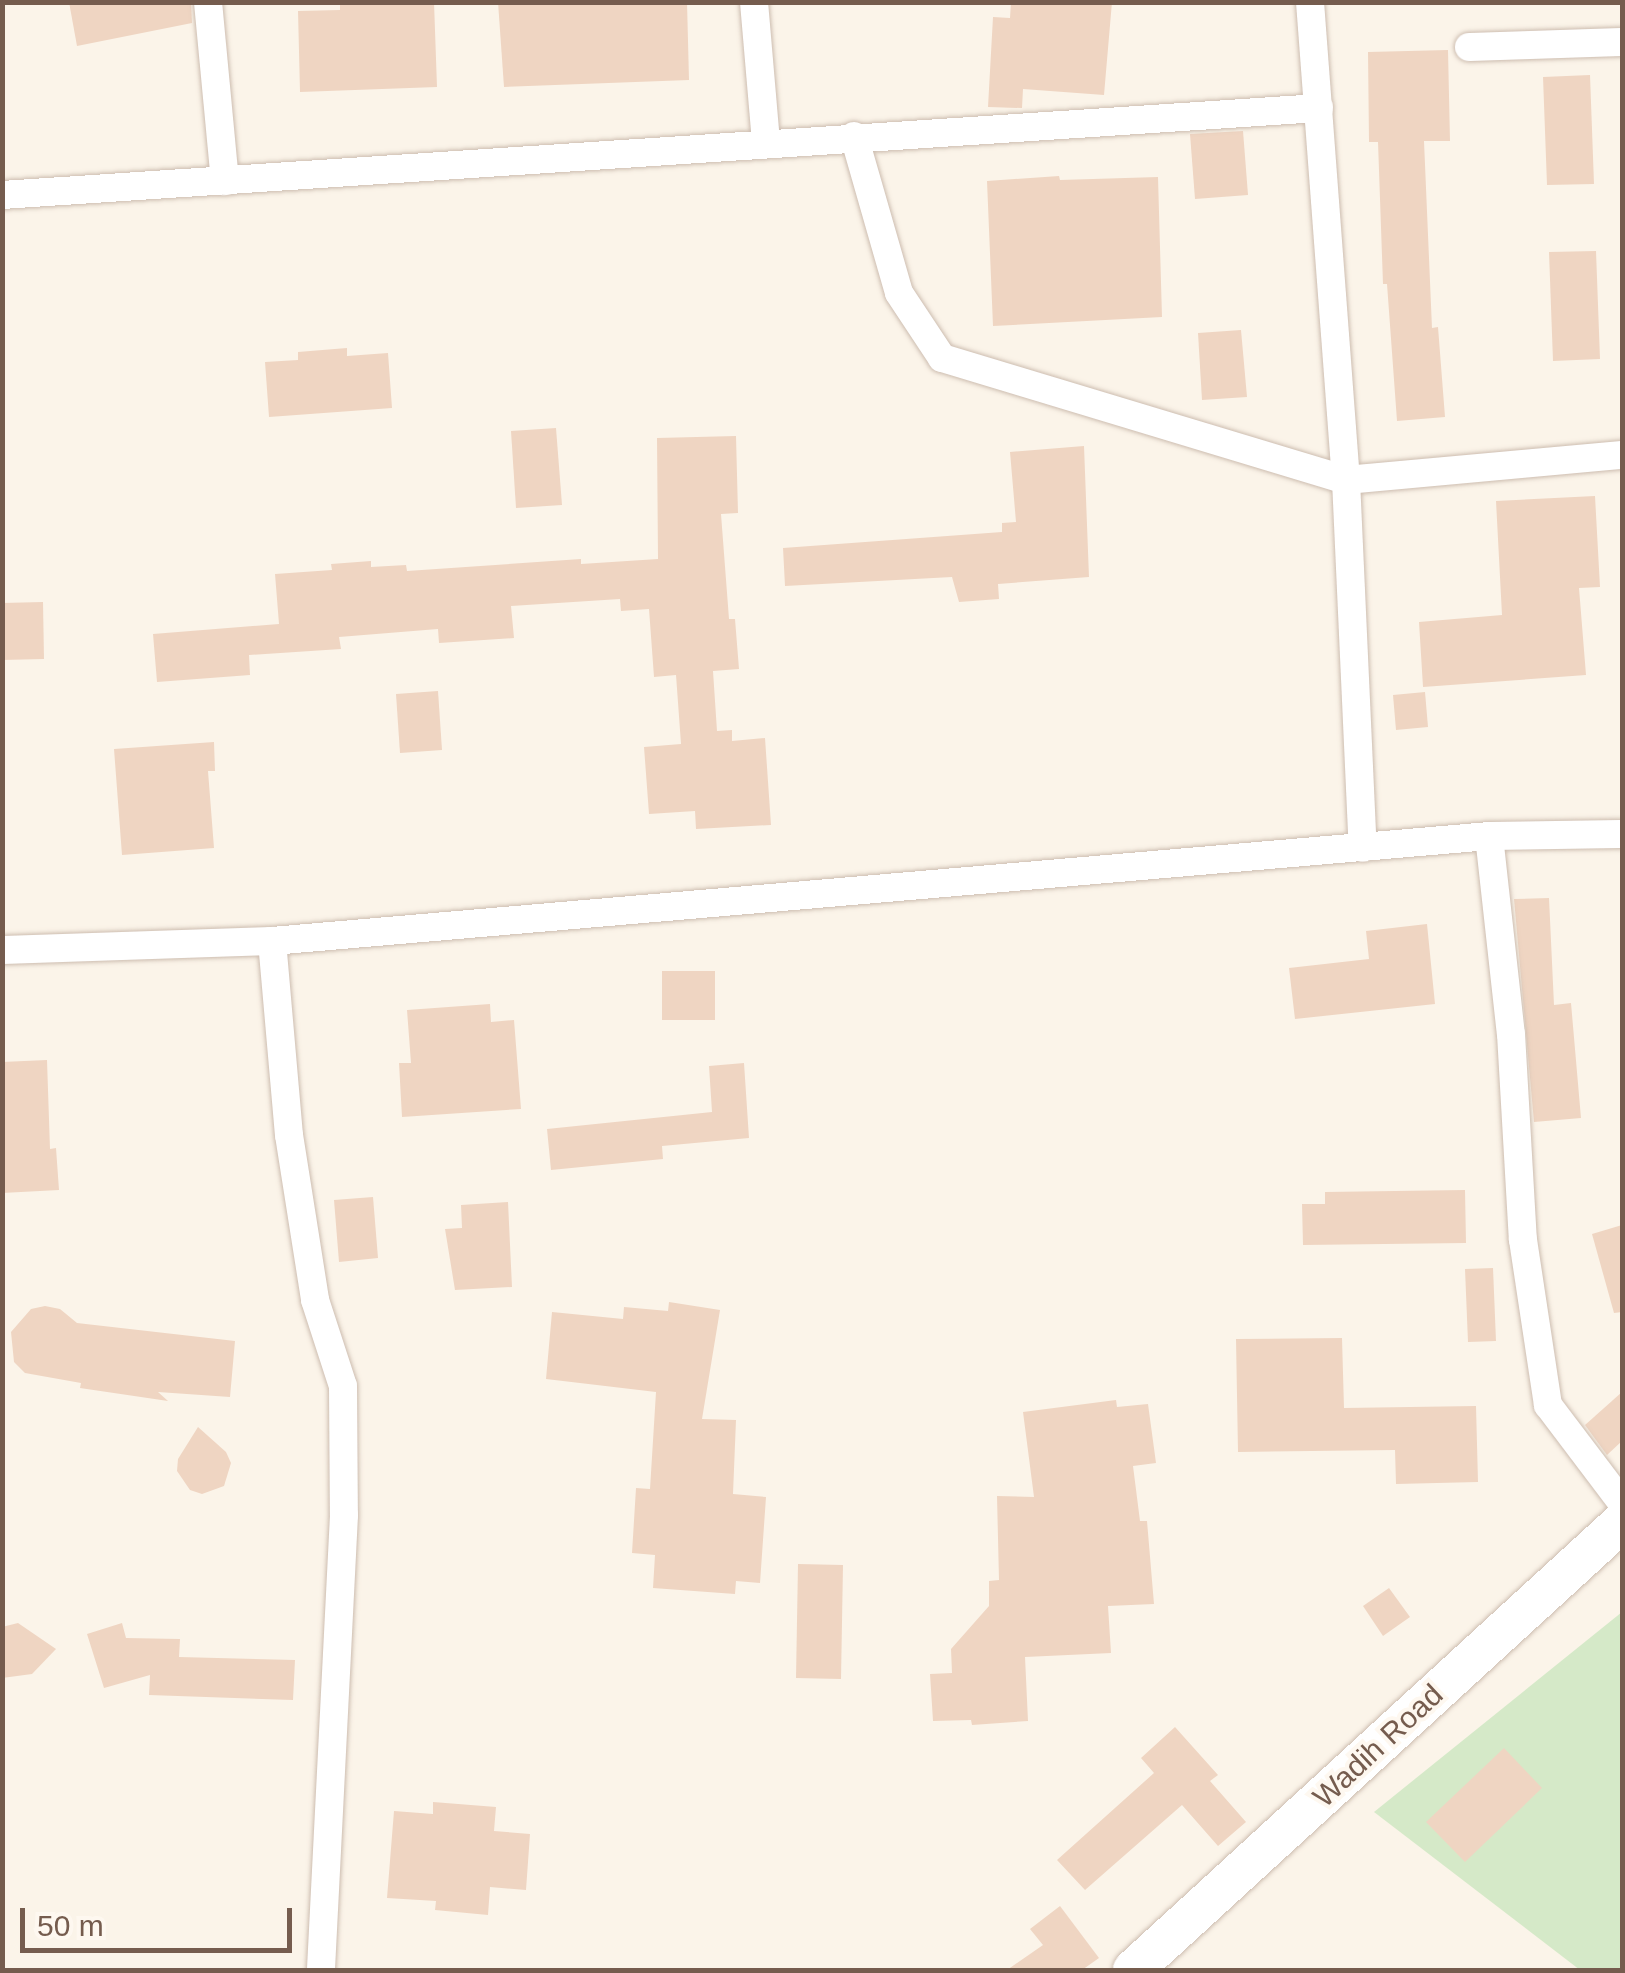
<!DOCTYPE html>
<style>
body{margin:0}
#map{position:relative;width:1625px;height:1973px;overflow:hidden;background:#fbf4e9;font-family:Helvetica,sans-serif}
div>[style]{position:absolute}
.green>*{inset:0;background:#d5e9c8}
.building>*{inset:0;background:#efd5c2}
.roads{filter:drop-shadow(0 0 2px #cdbdb0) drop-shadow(0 0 2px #cdbdb0)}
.street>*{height:28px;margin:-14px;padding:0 14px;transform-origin:14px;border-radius:14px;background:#fff}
.secondary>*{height:40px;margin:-20px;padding:0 20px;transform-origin:20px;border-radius:20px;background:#fff}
span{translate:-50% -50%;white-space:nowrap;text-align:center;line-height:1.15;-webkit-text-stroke:8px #fef8f0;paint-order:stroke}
.street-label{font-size:30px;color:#755c4e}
.frame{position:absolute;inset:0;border:5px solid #755c4e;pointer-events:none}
.scale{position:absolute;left:20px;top:1908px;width:272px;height:45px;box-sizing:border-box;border:5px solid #755c4e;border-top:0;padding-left:12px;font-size:30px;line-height:35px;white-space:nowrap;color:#755c4e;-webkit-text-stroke:8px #fef8f0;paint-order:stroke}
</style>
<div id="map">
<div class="green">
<div style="clip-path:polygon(1622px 1612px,1622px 1970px,1580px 1970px,1374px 1812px)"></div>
</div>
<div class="building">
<div style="clip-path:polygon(69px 2px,191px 2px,192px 23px,77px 46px)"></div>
<div style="clip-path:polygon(340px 2px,434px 2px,437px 87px,300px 92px,298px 11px,340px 10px)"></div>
<div style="clip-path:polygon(498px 2px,687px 2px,689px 80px,504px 87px)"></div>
<div style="clip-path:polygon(1011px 2px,1112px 2px,1104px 95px,1023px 89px,1022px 108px,988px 107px,993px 17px,1010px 18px)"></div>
<div style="clip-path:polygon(1448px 50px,1450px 141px,1424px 141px,1432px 328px,1438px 327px,1445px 417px,1397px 421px,1387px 284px,1383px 284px,1378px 142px,1369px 142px,1368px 52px)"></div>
<div style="clip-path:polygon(1590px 75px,1594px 184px,1547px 185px,1543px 77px)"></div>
<div style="clip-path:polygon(1243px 131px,1248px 195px,1195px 199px,1190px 134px)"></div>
<div style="clip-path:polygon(1059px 176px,1060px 180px,1158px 177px,1162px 317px,993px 326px,987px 181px)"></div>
<div style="clip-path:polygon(1596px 251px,1600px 359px,1553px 361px,1549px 252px)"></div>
<div style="clip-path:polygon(1241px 330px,1247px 397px,1202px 400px,1198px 333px)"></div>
<div style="clip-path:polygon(347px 348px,347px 356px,388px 353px,392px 408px,269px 417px,265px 362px,298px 360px,298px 352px)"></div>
<div style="clip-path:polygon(556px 428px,562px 505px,516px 508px,511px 431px)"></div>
<div style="clip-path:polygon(736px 436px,738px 513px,721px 514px,729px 619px,735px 619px,739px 669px,713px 671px,717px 731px,732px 730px,732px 741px,765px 738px,771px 825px,696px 829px,695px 811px,649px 814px,644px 747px,681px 744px,676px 675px,654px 677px,649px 609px,621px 611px,620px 599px,511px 606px,514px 638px,439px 643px,438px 629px,339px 637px,341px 649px,249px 655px,250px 675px,157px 682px,153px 634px,279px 624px,275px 574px,332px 570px,331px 564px,371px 561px,371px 567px,406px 565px,407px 571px,581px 559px,581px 564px,658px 559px,657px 438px)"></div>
<div style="clip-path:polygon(1084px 446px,1089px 577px,998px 584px,999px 599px,959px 602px,952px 577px,785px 586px,783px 548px,1002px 532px,1002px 523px,1016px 522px,1010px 452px)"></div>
<div style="clip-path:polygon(1595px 496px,1600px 587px,1579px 588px,1586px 675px,1423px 687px,1419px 622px,1502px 615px,1496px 501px)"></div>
<div style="clip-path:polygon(43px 602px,44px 659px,2px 660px,2px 603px)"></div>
<div style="clip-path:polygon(438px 691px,442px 750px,400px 753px,396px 694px)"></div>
<div style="clip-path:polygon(1425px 692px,1428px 727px,1396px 730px,1393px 695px)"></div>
<div style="clip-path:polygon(214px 742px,215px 771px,208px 771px,214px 848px,122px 855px,114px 749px)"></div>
<div style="clip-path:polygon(1549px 898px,1554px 1005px,1571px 1003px,1581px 1118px,1534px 1122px,1514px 899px)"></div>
<div style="clip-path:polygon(1427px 924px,1435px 1004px,1295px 1019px,1289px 968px,1369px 959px,1366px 931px)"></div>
<div style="clip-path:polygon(662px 971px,715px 971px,715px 1020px,662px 1020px)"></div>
<div style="clip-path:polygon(490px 1004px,491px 1022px,514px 1020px,521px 1109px,402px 1117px,399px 1063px,411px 1063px,407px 1010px)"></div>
<div style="clip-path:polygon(47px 1060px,50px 1149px,56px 1148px,59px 1190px,2px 1193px,2px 1062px)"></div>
<div style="clip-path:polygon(744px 1063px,749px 1138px,662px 1146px,663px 1159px,551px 1170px,547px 1129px,712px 1112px,709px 1066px)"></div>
<div style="clip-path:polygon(1465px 1190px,1466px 1243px,1303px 1245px,1302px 1204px,1325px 1204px,1325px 1192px)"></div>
<div style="clip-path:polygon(373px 1197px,378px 1258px,339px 1262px,334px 1200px)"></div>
<div style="clip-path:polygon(508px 1202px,512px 1287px,455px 1290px,445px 1229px,462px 1228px,461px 1205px)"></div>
<div style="clip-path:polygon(1622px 1225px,1622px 1312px,1614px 1313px,1592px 1234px)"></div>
<div style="clip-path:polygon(1493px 1268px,1496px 1341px,1468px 1342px,1465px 1269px)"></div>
<div style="clip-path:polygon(669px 1302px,720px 1310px,702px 1419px,736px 1420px,733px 1494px,766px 1497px,760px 1583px,736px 1581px,735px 1594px,653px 1588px,655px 1555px,632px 1553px,636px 1488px,650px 1489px,656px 1392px,546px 1379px,552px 1312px,623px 1319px,624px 1307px,668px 1311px)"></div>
<div style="clip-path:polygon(45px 1306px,60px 1309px,77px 1323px,235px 1341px,230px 1397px,158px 1392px,168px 1401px,80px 1388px,81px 1383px,25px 1373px,14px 1362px,11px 1332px,31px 1309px)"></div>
<div style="clip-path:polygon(1342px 1338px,1344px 1408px,1476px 1406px,1478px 1482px,1396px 1484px,1395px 1450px,1238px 1452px,1236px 1339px)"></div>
<div style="clip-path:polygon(1622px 1392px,1622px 1441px,1607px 1455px,1585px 1425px)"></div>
<div style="clip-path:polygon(1116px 1400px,1117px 1407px,1148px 1404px,1156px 1463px,1133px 1466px,1140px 1521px,1147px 1521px,1154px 1604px,1108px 1606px,1111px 1653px,1025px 1657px,1028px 1721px,972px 1725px,971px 1720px,933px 1721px,930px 1674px,952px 1673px,951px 1649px,989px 1606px,989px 1581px,999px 1580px,997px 1496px,1034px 1497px,1023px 1412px)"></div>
<div style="clip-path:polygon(198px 1427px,226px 1452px,231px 1463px,224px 1486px,202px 1494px,190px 1490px,177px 1471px,178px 1459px)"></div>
<div style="clip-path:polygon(798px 1564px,843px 1565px,841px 1679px,796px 1678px)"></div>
<div style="clip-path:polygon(1389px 1588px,1410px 1617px,1383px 1636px,1363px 1606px)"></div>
<div style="clip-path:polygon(18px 1623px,56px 1649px,32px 1674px,2px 1678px,2px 1627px)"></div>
<div style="clip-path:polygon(122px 1623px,126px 1638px,180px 1639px,179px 1657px,295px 1660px,293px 1700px,149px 1695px,150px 1675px,104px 1688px,87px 1634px)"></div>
<div style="clip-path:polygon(1175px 1727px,1218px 1775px,1210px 1781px,1246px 1822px,1218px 1846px,1182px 1805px,1085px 1890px,1057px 1860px,1154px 1773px,1141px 1758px)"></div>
<div style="clip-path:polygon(1504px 1748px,1542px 1788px,1465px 1862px,1426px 1822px)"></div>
<div style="clip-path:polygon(433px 1802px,496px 1807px,494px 1831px,530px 1834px,526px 1890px,490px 1887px,488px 1915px,435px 1910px,436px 1901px,387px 1898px,394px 1811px,433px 1814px)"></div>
<div style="clip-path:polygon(1060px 1906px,1099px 1958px,1082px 1970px,1007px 1970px,1043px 1945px,1030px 1929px)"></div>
</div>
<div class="roads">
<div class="street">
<div style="left:208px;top:2px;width:180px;rotate:84.6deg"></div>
<div style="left:754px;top:2px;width:140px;rotate:85.1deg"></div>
<div style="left:1310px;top:2px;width:479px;rotate:85.7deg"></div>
<div style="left:1346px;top:480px;width:368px;rotate:87.4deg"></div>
<div style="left:1469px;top:47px;width:153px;rotate:-1.9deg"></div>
<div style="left:854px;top:136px;width:163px;rotate:74deg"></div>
<div style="left:899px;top:293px;width:78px;rotate:56.5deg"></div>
<div style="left:942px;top:358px;width:422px;rotate:16.8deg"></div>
<div style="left:1346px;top:480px;width:277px;rotate:-5.2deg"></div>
<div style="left:2px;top:195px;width:1320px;rotate:-3.78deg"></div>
<div style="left:1489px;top:836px;width:199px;rotate:83.7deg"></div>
<div style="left:1511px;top:1034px;width:206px;rotate:86.7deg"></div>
<div style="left:1523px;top:1240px;width:167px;rotate:81.4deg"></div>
<div style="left:1548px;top:1405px;width:123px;rotate:52.9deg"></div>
<div style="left:272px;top:941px;width:195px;rotate:85deg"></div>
<div style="left:289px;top:1135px;width:167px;rotate:81deg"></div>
<div style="left:315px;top:1300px;width:90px;rotate:72deg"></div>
<div style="left:343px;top:1386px;width:129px;rotate:89.6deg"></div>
<div style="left:344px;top:1515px;width:456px;rotate:92.9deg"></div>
<div style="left:2px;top:950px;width:270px;rotate:-1.9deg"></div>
<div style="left:272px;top:941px;width:1222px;rotate:-4.93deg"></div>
<div style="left:1489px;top:836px;width:133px;rotate:-0.9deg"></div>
</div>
<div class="secondary">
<div style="left:1133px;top:1970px;width:663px;rotate:-42.49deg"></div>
</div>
</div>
<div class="street-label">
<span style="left:1378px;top:1746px;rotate:-43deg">Wadih Road</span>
</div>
<div class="frame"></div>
<div class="scale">50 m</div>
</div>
